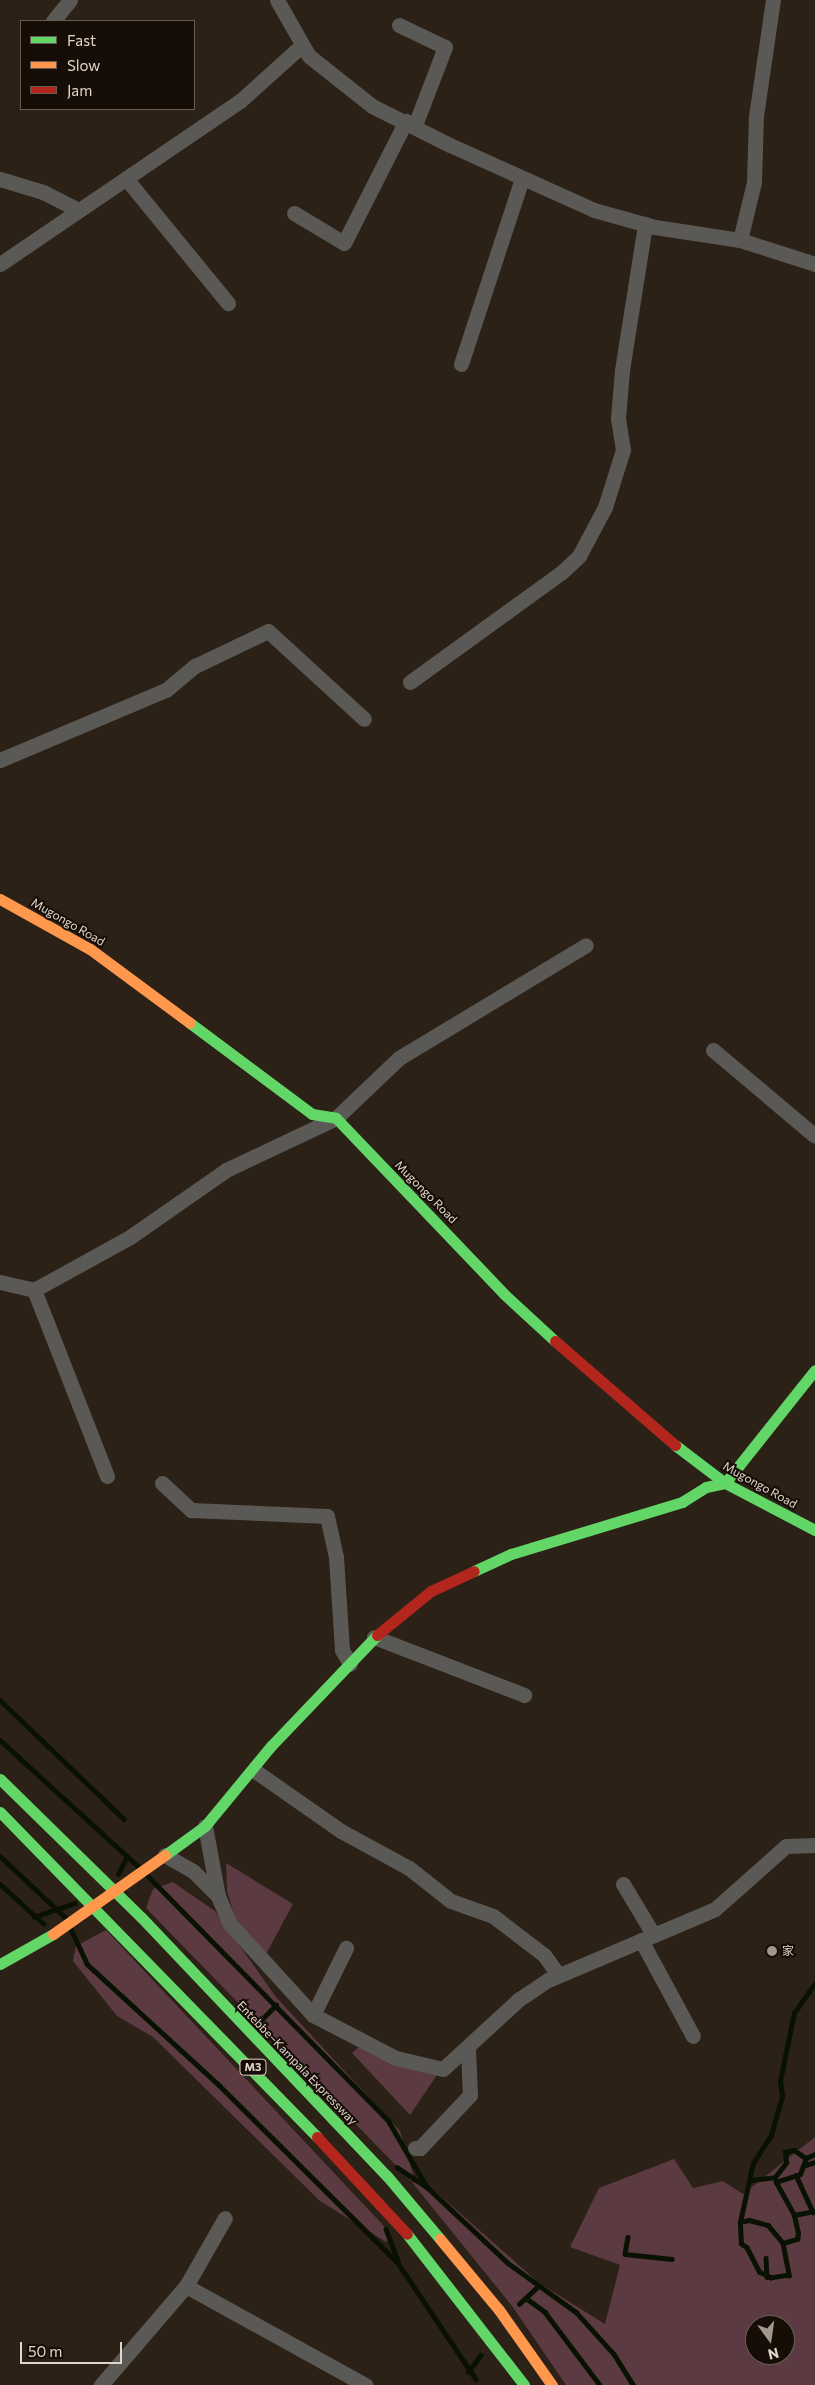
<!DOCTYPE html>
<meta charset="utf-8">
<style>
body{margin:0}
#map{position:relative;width:815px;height:2385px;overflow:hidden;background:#2b2117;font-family:Commissioner,"Noto Sans SC",sans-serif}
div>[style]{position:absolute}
.green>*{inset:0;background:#5b3a42}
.stream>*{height:4.5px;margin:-2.25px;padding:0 2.25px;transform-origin:2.25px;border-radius:2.25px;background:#091202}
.street>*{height:15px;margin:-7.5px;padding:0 7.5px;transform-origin:7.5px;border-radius:7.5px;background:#5b5955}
.fast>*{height:11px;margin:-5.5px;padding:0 5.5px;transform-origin:5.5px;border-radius:5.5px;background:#63d668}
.slow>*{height:11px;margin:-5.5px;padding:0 5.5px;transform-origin:5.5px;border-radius:5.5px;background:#ff974d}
.jam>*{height:11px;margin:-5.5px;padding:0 5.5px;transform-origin:5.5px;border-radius:5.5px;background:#b3261e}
.slow-bridge>*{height:11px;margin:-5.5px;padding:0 5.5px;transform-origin:5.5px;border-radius:5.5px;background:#ff974d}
.dots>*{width:14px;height:14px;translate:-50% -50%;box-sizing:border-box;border:2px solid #150d06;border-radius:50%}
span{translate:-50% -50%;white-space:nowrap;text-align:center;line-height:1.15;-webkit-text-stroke:4px #150d06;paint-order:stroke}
.shield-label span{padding:1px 4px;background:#150d06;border:1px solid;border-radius:4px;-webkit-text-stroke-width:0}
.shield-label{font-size:11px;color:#e2d6cb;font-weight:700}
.street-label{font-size:12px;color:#e2d6cb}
.poi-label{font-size:12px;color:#e2d6cb}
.left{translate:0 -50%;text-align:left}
.legend{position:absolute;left:20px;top:20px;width:175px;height:90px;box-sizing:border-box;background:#150d06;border:1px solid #675d55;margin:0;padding:6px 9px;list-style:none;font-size:15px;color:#e2d6cb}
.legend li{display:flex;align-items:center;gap:10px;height:25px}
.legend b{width:25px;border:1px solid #675d55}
.north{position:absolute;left:745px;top:2315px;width:50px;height:50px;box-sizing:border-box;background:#150d06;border:1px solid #675d55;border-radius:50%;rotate:166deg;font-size:14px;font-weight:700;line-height:20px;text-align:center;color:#e2d6cb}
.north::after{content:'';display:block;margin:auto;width:18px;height:22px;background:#a2978c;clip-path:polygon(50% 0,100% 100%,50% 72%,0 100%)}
.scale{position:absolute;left:20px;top:2342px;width:102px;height:22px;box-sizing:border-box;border:2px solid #e2d6cb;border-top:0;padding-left:6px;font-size:15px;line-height:18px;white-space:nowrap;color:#e2d6cb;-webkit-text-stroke:4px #150d06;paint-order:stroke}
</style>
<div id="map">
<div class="green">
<div style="clip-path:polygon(226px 1863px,293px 1904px,266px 1954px,237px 1924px,227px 1891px)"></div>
<div style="clip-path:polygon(evenodd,173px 1882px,215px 1911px,276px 1997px,400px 2131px,413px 2174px,411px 2181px,435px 2191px,539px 2283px,605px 2324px,620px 2265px,570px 2247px,599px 2188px,674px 2159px,693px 2188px,723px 2181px,743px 2194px,815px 2137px,815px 2385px,566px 2385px,512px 2306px,411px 2181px,146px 1908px,153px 1889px,173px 1882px,755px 2325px,785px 2325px,785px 2355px,755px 2355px,755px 2325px)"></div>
<div style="clip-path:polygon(106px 1930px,382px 2224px,391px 2237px,386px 2242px,320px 2201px,153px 2037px,117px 2016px,73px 1961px,76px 1946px)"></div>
<div style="clip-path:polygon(360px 2046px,437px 2075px,410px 2115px,352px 2053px)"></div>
</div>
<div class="stream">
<div style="left:0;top:1700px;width:172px;rotate:43.8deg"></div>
<div style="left:0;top:1740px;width:188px;rotate:42.4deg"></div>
<div style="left:0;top:1856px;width:89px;rotate:43.2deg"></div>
<div style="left:118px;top:1874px;width:20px;rotate:-63deg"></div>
<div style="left:146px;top:1874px;width:345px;rotate:45.5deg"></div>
<div style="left:388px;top:2120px;width:78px;rotate:59.8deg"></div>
<div style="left:0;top:1884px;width:59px;rotate:42.3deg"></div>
<div style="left:34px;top:1917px;width:43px;rotate:-18.9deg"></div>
<div style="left:71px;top:1929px;width:38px;rotate:65deg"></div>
<div style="left:87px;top:1964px;width:180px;rotate:42.5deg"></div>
<div style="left:220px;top:2086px;width:251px;rotate:44.8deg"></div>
<div style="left:398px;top:2263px;width:140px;rotate:56.1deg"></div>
<div style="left:259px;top:2022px;width:24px;rotate:-45deg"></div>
<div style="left:803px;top:2166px;width:13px;rotate:-18deg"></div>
<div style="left:397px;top:2167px;width:36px;rotate:34deg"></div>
<div style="left:427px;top:2187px;width:111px;rotate:43.2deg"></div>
<div style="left:508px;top:2263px;width:84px;rotate:35.8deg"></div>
<div style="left:576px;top:2312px;width:57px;rotate:47.9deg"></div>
<div style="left:614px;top:2354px;width:36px;rotate:58deg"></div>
<div style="left:796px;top:2175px;width:41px;rotate:65.3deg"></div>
<div style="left:752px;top:2180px;width:23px;rotate:-7deg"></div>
<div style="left:775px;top:2177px;width:18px;rotate:-52deg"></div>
<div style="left:786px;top:2163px;width:11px;rotate:-95deg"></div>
<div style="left:785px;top:2152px;width:9px;rotate:-13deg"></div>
<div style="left:794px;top:2150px;width:14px;rotate:34deg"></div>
<div style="left:806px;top:2158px;width:10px;rotate:-24deg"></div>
<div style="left:794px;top:2215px;width:21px;rotate:-11deg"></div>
<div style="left:740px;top:2222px;width:9px;rotate:-13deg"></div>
<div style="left:749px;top:2220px;width:20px;rotate:15deg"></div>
<div style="left:768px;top:2225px;width:23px;rotate:50deg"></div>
<div style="left:783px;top:2243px;width:33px;rotate:79deg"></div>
<div style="left:789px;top:2275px;width:18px;rotate:171deg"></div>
<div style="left:771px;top:2278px;width:13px;rotate:-153deg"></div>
<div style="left:759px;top:2272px;width:27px;rotate:-117deg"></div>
<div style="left:747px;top:2248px;width:7px;rotate:-146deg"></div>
<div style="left:741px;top:2244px;width:22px;rotate:-93deg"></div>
<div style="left:740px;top:2222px;width:60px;rotate:-77.6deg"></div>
<div style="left:753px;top:2163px;width:33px;rotate:-57deg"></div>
<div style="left:771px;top:2135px;width:41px;rotate:-74.2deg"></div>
<div style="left:782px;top:2096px;width:15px;rotate:-98deg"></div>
<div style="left:780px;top:2081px;width:69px;rotate:-78.4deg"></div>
<div style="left:794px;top:2013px;width:35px;rotate:-55deg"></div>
<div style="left:386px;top:2229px;width:34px;rotate:69deg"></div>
<div style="left:628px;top:2237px;width:17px;rotate:100deg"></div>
<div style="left:625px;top:2254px;width:47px;rotate:6.1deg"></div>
<div style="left:783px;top:2243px;width:15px;rotate:-16deg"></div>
<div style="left:797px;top:2239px;width:6px;rotate:-81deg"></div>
<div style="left:798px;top:2233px;width:18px;rotate:-103deg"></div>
<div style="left:794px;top:2215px;width:38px;rotate:-119deg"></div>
<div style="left:776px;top:2182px;width:25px;rotate:-18deg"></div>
<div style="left:800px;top:2174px;width:17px;rotate:-69deg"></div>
<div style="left:766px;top:2258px;width:19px;rotate:87deg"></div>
<div style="left:526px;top:2298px;width:24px;rotate:36deg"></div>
<div style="left:545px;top:2312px;width:91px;rotate:53deg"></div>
<div style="left:519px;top:2304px;width:26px;rotate:-43deg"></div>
<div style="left:468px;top:2372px;width:21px;rotate:-53deg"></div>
</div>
<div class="street">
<div style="left:277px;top:0;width:64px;rotate:60.3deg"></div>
<div style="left:309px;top:56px;width:80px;rotate:38.4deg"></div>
<div style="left:372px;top:106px;width:87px;rotate:26.6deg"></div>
<div style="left:450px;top:145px;width:158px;rotate:24.3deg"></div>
<div style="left:594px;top:210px;width:63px;rotate:15.6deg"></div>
<div style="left:655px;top:227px;width:86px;rotate:8.7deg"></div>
<div style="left:740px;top:240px;width:79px;rotate:17.7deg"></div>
<div style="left:53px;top:21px;width:27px;rotate:-51deg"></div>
<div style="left:399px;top:25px;width:51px;rotate:25.6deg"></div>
<div style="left:445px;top:47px;width:84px;rotate:111deg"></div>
<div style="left:0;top:179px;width:45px;rotate:16.8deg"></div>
<div style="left:43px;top:192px;width:38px;rotate:27deg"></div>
<div style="left:128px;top:181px;width:158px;rotate:50.7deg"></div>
<div style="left:294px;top:213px;width:58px;rotate:31deg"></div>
<div style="left:344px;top:243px;width:137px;rotate:-63.1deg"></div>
<div style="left:740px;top:240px;width:60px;rotate:-76.4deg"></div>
<div style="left:754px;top:182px;width:66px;rotate:-88.3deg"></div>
<div style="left:756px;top:116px;width:117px;rotate:-81.7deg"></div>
<div style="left:0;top:264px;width:290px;rotate:-34.2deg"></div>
<div style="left:240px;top:101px;width:82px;rotate:-42deg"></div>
<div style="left:461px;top:364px;width:196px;rotate:-71.8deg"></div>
<div style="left:410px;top:682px;width:188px;rotate:-35.9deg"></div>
<div style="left:562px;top:572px;width:23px;rotate:-43deg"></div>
<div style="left:579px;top:556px;width:55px;rotate:-62deg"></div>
<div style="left:605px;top:507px;width:60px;rotate:-72.5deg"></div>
<div style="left:623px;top:450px;width:32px;rotate:-99deg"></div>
<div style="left:618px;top:418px;width:48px;rotate:-85.2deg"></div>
<div style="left:622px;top:370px;width:148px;rotate:-81deg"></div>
<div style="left:0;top:760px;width:180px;rotate:-22.9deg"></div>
<div style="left:166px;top:690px;width:38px;rotate:-40deg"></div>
<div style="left:195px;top:666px;width:81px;rotate:-25.6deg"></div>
<div style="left:268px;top:631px;width:130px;rotate:42.5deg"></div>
<div style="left:713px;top:1050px;width:133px;rotate:40.1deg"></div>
<div style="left:0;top:1282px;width:35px;rotate:13deg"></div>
<div style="left:107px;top:1476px;width:200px;rotate:-111.4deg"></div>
<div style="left:34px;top:1290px;width:110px;rotate:-28.9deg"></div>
<div style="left:130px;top:1237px;width:117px;rotate:-34.9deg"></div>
<div style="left:226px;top:1170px;width:122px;rotate:-25.3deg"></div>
<div style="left:336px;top:1118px;width:87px;rotate:-43.6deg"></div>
<div style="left:399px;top:1058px;width:218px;rotate:-31.1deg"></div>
<div style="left:162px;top:1483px;width:40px;rotate:43deg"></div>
<div style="left:191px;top:1510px;width:136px;rotate:2.5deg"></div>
<div style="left:327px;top:1516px;width:42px;rotate:77.6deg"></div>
<div style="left:336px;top:1557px;width:93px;rotate:86.3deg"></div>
<div style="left:342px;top:1650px;width:16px;rotate:60deg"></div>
<div style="left:374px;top:1637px;width:161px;rotate:21.1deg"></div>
<div style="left:255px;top:1771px;width:105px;rotate:34.9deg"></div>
<div style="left:341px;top:1831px;width:77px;rotate:28.6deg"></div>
<div style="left:409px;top:1868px;width:53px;rotate:38.2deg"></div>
<div style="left:451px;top:1901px;width:45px;rotate:19.7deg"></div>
<div style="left:493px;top:1916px;width:64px;rotate:37.4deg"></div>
<div style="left:544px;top:1955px;width:24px;rotate:54deg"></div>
<div style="left:205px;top:1826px;width:71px;rotate:79.5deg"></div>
<div style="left:165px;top:1855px;width:32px;rotate:30deg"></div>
<div style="left:193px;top:1871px;width:35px;rotate:45deg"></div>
<div style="left:218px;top:1896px;width:30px;rotate:67deg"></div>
<div style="left:230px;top:1924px;width:123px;rotate:47.6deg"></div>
<div style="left:313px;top:2015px;width:93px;rotate:27.4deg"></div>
<div style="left:396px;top:2058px;width:48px;rotate:13.2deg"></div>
<div style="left:443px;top:2069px;width:102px;rotate:-42.6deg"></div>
<div style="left:518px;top:2000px;width:36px;rotate:-34deg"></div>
<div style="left:548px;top:1980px;width:181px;rotate:-23deg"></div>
<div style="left:715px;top:1909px;width:95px;rotate:-41.6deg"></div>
<div style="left:786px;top:1846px;width:29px;rotate:-2deg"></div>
<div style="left:623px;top:1884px;width:58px;rotate:59deg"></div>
<div style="left:641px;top:1940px;width:109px;rotate:61.6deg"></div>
<div style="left:313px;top:2015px;width:75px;rotate:-63.8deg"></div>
<div style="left:415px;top:2148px;width:5px"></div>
<div style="left:420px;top:2148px;width:73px;rotate:-46.7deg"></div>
<div style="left:470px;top:2095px;width:46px;rotate:-92.5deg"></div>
<div style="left:186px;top:2286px;width:205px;rotate:28.9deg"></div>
<div style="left:101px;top:2385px;width:130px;rotate:-49.4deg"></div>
<div style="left:186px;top:2286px;width:78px;rotate:-60.2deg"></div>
</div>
<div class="fast">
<div style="left:190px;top:1023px;width:152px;rotate:36.7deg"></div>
<div style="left:312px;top:1114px;width:24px;rotate:9deg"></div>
<div style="left:336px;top:1118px;width:243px;rotate:46.3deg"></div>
<div style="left:504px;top:1294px;width:69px;rotate:42.7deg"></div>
<div style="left:675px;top:1445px;width:63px;rotate:37.2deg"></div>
<div style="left:725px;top:1483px;width:102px;rotate:27.6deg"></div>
<div style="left:474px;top:1571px;width:41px;rotate:-24.7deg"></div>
<div style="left:511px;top:1554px;width:179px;rotate:-16.9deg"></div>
<div style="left:682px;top:1502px;width:28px;rotate:-32deg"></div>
<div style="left:706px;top:1487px;width:19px;rotate:-12deg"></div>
<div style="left:725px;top:1483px;width:144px;rotate:-51.5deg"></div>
<div style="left:0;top:1779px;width:197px;rotate:44.4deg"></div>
<div style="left:141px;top:1917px;width:357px;rotate:46.5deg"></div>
<div style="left:387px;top:2176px;width:82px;rotate:49.9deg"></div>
<div style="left:0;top:1812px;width:454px;rotate:45.7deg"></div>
<div style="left:165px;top:1855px;width:49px;rotate:-35.9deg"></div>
<div style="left:205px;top:1826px;width:104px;rotate:-50.5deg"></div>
<div style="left:271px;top:1746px;width:153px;rotate:-46.3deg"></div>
<div style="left:0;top:1964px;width:61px;rotate:-29.5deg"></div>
<div style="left:407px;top:2234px;width:191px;rotate:52.2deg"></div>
</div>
<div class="slow">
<div style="left:0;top:899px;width:103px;rotate:29.1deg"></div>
<div style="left:90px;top:949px;width:124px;rotate:36.5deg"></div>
<div style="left:440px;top:2239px;width:92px;rotate:50.3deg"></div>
<div style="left:499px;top:2310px;width:92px;rotate:54.8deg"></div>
</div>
<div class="jam">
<div style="left:555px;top:1341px;width:159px;rotate:40.9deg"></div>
<div style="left:377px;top:1635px;width:70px;rotate:-39.2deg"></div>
<div style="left:431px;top:1591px;width:47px;rotate:-24.9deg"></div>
<div style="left:317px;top:2137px;width:132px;rotate:47.1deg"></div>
</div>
<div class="slow-bridge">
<div style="left:53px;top:1934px;width:137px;rotate:-35.2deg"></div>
</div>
<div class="dots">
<div style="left:772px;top:1951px;background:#a2978c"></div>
</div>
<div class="shield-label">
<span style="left:253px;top:2067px">M3</span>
</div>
<div class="street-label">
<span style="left:68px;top:922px;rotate:30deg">Mugongo Road</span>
<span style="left:426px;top:1192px;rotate:45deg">Mugongo Road</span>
<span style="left:760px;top:1485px;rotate:29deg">Mugongo Road</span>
<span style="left:297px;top:2063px;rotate:46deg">Entebbe–Kampala Expressway</span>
</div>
<div class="poi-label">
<span class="left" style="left:782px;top:1951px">家</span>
</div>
<ul class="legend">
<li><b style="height:6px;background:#63d668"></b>Fast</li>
<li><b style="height:6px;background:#ff974d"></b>Slow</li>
<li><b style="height:6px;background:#b3261e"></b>Jam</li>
</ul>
<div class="north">N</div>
<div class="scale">50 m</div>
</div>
